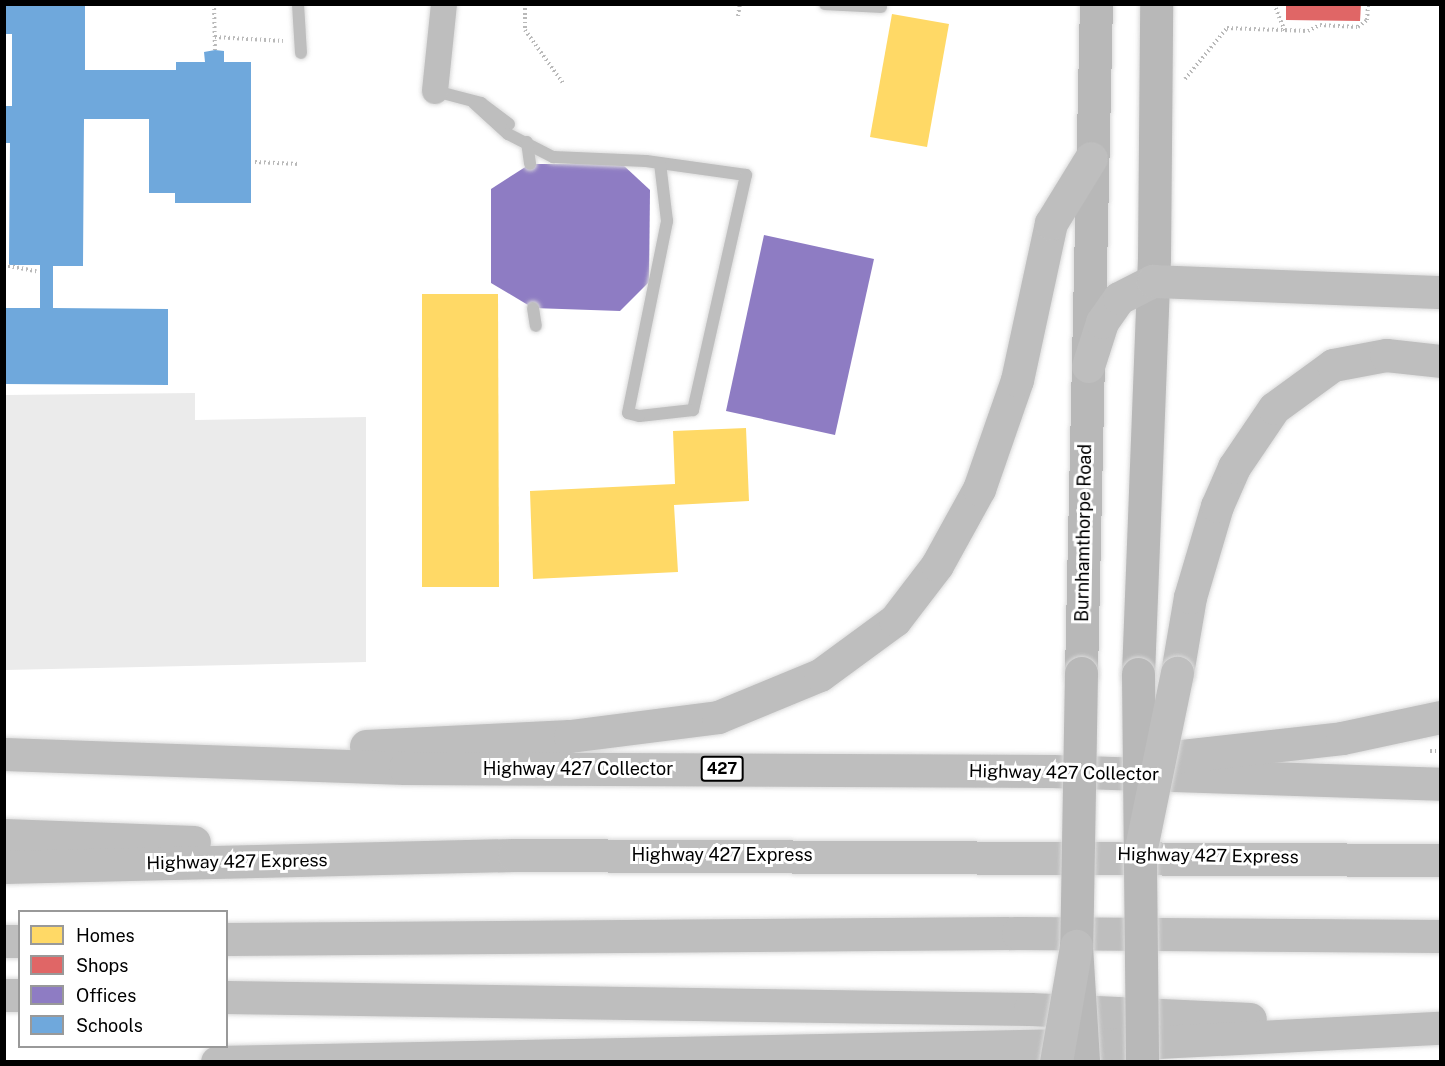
<!DOCTYPE html>
<style>
body{margin:0}
#map{position:relative;width:1445px;height:1066px;overflow:hidden;background:#fff;font-family:"Public Sans",sans-serif}
div>[style]{position:absolute}
.green>*{inset:0;background:#ebebeb}
.homes>*{inset:0;background:#ffd966}
.shops>*{inset:0;background:#e06666}
.offices>*{inset:0;background:#8e7cc3}
.schools>*{inset:0;background:#6fa8dc}
.path>*{height:4px;margin-top:-2px;transform-origin:0;background:repeating-linear-gradient(90deg,#b9b9b9 0 1.5px,transparent 0 4.5px)}
.roads{filter:drop-shadow(0 0 2px #dbdbdb) drop-shadow(0 0 2px #dbdbdb)}
.service>*{height:12px;margin:-6px;padding:0 6px;transform-origin:6px;border-radius:6px;background:#bebebe}
.minor>*{height:26px;margin:-13px;padding:0 13px;transform-origin:13px;border-radius:13px;background:#bebebe}
.secondary>*{height:33px;margin:-16.5px;padding:0 16.5px;transform-origin:16.5px;border-radius:16.5px;background:#b8b8b8}
.motorway>*{height:33px;margin:-16.5px;padding:0 16.5px;transform-origin:16.5px;border-radius:16.5px;background:#bebebe}
.bridges{filter:drop-shadow(0 0 2px #dbdbdb) drop-shadow(0 0 2px #dbdbdb)}
.secondary-bridge>*{height:33px;margin:-16.5px;padding:0 16.5px;transform-origin:16.5px;border-radius:16.5px;background:#b8b8b8}
.motorway-bridge>*{height:33px;margin:-16.5px;padding:0 16.5px;transform-origin:16.5px;border-radius:16.5px;background:#bebebe}
span{translate:-50% -50%;white-space:nowrap;text-align:center;line-height:1.15;-webkit-text-stroke:6px #fff;paint-order:stroke}
.shield-label span{padding:2px 4px;background:#fff;border:2px solid;border-radius:4px;-webkit-text-stroke-width:0}
.shield-label{font-size:16px;color:#000;font-weight:700}
.street-label{font-size:18px;color:#000}
.frame{position:absolute;inset:0;border:6px solid #000;pointer-events:none}
.legend{position:absolute;left:18px;top:910px;width:210px;height:138px;box-sizing:border-box;background:#fff;border:2px solid #999;margin:0;padding:8px 10px;list-style:none;font-size:18px;color:#000}
.legend li{display:flex;align-items:center;gap:12px;height:30px}
.legend b{width:30px;border:2px solid #999}
</style>
<div id="map">
<div class="green">
<div style="clip-path:polygon(195px 393px,195px 420px,366px 417px,366px 662px,5px 670px,5px 395px)"></div>
</div>
<div class="homes">
<div style="clip-path:polygon(892px 14px,949px 24px,927px 147px,870px 137px)"></div>
<div style="clip-path:polygon(422px 294px,498px 294px,499px 587px,422px 587px)"></div>
<div style="clip-path:polygon(746px 428px,749px 501px,674px 505px,678px 572px,533px 579px,530px 491px,675px 484px,673px 431px)"></div>
</div>
<div class="shops">
<div style="clip-path:polygon(1286px 4px,1361px 4px,1360px 21px,1286px 20px)"></div>
</div>
<div class="offices">
<div style="clip-path:polygon(530px 164px,622px 164px,650px 190px,649px 282px,620px 311px,533px 308px,491px 283px,491px 189px)"></div>
<div style="clip-path:polygon(764px 235px,874px 259px,835px 435px,726px 411px)"></div>
</div>
<div class="schools">
<div style="clip-path:polygon(4px 4px,85px 4px,85px 70px,176px 70px,176px 62px,205px 62px,204px 52px,215px 50px,224px 51px,224px 62px,251px 62px,251px 203px,175px 203px,175px 193px,149px 193px,149px 119px,84px 119px,83px 266px,53px 266px,53px 308px,168px 309px,168px 385px,4px 384px,4px 308px,40px 308px,40px 265px,9px 265px,10px 143px,4px 143px,4px 106px,12px 106px,12px 34px,4px 34px)"></div>
</div>
<div class="path">
<div style="left:214px;top:4px;width:46px;rotate:88.8deg"></div>
<div style="left:525px;top:4px;width:26px;rotate:90deg"></div>
<div style="left:525px;top:30px;width:65px;rotate:54.4deg"></div>
<div style="left:1274px;top:4px;width:29px;rotate:68deg"></div>
<div style="left:738px;top:16px;width:12px;rotate:-81deg"></div>
<div style="left:215px;top:37px;width:68px;rotate:3.4deg"></div>
<div style="left:1185px;top:79px;width:66px;rotate:-50.5deg"></div>
<div style="left:1227px;top:28px;width:81px;rotate:2.1deg"></div>
<div style="left:1308px;top:31px;width:13px;rotate:-27deg"></div>
<div style="left:1320px;top:25px;width:38px;rotate:3deg"></div>
<div style="left:1358px;top:27px;width:11px;rotate:-38deg"></div>
<div style="left:1367px;top:20px;width:16px;rotate:-86deg"></div>
<div style="left:255px;top:162px;width:44px;rotate:2.6deg"></div>
<div style="left:4px;top:265px;width:33px;rotate:11deg"></div>
<div style="left:1430px;top:751px;width:10px"></div>
</div>
<div class="roads">
<div class="service">
<div style="left:298px;top:4px;width:49px;rotate:86.5deg"></div>
<div style="left:825px;top:4px;width:56px;rotate:3.1deg"></div>
<div style="left:435px;top:91px;width:48px;rotate:14.6deg"></div>
<div style="left:481px;top:103px;width:35px;rotate:37deg"></div>
<div style="left:474px;top:103px;width:46px;rotate:42.4deg"></div>
<div style="left:508px;top:134px;width:51px;rotate:27.1deg"></div>
<div style="left:553px;top:157px;width:93px;rotate:2.5deg"></div>
<div style="left:646px;top:161px;width:101px;rotate:8deg"></div>
<div style="left:746px;top:175px;width:241px;rotate:102.7deg"></div>
<div style="left:693px;top:410px;width:54px;rotate:173.7deg"></div>
<div style="left:639px;top:416px;width:11px;rotate:-165deg"></div>
<div style="left:628px;top:413px;width:196px;rotate:-78.5deg"></div>
<div style="left:667px;top:221px;width:58px;rotate:-96.9deg"></div>
<div style="left:527px;top:142px;width:22px;rotate:82deg"></div>
<div style="left:533px;top:308px;width:18px;rotate:81deg"></div>
</div>
<div class="minor">
<div style="left:435px;top:91px;width:87px;rotate:-84.1deg"></div>
</div>
<div class="secondary">
<div style="left:1081px;top:673px;width:669px;rotate:-88.72deg"></div>
<div style="left:1138px;top:674px;width:416px;rotate:-87.8deg"></div>
<div style="left:1154px;top:258px;width:254px;rotate:-89.5deg"></div>
</div>
<div class="motorway">
<div style="left:1088px;top:366px;width:46px;rotate:-72.3deg"></div>
<div style="left:1102px;top:322px;width:29px;rotate:-55deg"></div>
<div style="left:1119px;top:298px;width:38px;rotate:-27deg"></div>
<div style="left:1153px;top:281px;width:287px;rotate:2.2deg"></div>
<div style="left:1177px;top:673px;width:77px;rotate:-80.3deg"></div>
<div style="left:1190px;top:597px;width:95px;rotate:-73.5deg"></div>
<div style="left:1217px;top:506px;width:43px;rotate:-66.4deg"></div>
<div style="left:1234px;top:467px;width:71px;rotate:-55.9deg"></div>
<div style="left:1274px;top:408px;width:73px;rotate:-36.1deg"></div>
<div style="left:1333px;top:365px;width:54px;rotate:-10.7deg"></div>
<div style="left:1386px;top:355px;width:54px;rotate:6.3deg"></div>
<div style="left:366px;top:746px;width:204px;rotate:-2.8deg"></div>
<div style="left:570px;top:736px;width:149px;rotate:-7.3deg"></div>
<div style="left:718px;top:717px;width:110px;rotate:-22.4deg"></div>
<div style="left:820px;top:675px;width:93px;rotate:-36.3deg"></div>
<div style="left:895px;top:620px;width:69px;rotate:-52.6deg"></div>
<div style="left:937px;top:565px;width:87px;rotate:-61.1deg"></div>
<div style="left:979px;top:489px;width:115px;rotate:-70.8deg"></div>
<div style="left:1017px;top:380px;width:161px;rotate:-77.8deg"></div>
<div style="left:1051px;top:223px;width:76px;rotate:-58.4deg"></div>
<div style="left:4px;top:754px;width:401px;rotate:2deg"></div>
<div style="left:405px;top:768px;width:647px;rotate:0.27deg"></div>
<div style="left:1052px;top:771px;width:388px;rotate:1.9deg"></div>
<div style="left:1164px;top:758px;width:179px;rotate:-6.4deg"></div>
<div style="left:1342px;top:738px;width:100px;rotate:-12.1deg"></div>
<div style="left:4px;top:835px;width:190px;rotate:2.1deg"></div>
<div style="left:4px;top:867px;width:510px;rotate:-1.35deg"></div>
<div style="left:514px;top:855px;width:926px;rotate:0.31deg"></div>
<div style="left:226px;top:939px;width:792px;rotate:-0.43deg"></div>
<div style="left:1018px;top:933px;width:422px;rotate:0.4deg"></div>
<div style="left:4px;top:941px;width:16px"></div>
<div style="left:4px;top:995px;width:16px"></div>
<div style="left:226px;top:997px;width:804px;rotate:0.86deg"></div>
<div style="left:1030px;top:1009px;width:220px;rotate:2.6deg"></div>
<div style="left:217px;top:1062px;width:902px;rotate:-1.14deg"></div>
<div style="left:1119px;top:1044px;width:321px;rotate:-2.9deg"></div>
</div>
</div>
<div class="bridges">
<div class="secondary-bridge">
<div style="left:1081px;top:673px;width:273px;rotate:91deg"></div>
<div style="left:1076px;top:946px;width:116px;rotate:86.5deg"></div>
<div style="left:1138px;top:674px;width:388px;rotate:89.4deg"></div>
</div>
<div class="motorway-bridge">
<div style="left:1141px;top:848px;width:179px;rotate:-78.4deg"></div>
<div style="left:1056px;top:1062px;width:118px;rotate:-80.2deg"></div>
</div>
</div>
<div class="shield-label">
<span style="left:722px;top:769px">427</span>
</div>
<div class="street-label">
<span style="left:1084px;top:533px;rotate:-89deg">Burnhamthorpe Road</span>
<span style="left:578px;top:769px">Highway 427 Collector</span>
<span style="left:1064px;top:773px;rotate:1deg">Highway 427 Collector</span>
<span style="left:722px;top:855px">Highway 427 Express</span>
<span style="left:1208px;top:856px;rotate:1deg">Highway 427 Express</span>
<span style="left:237px;top:862px;rotate:-1deg">Highway 427 Express</span>
</div>
<div class="frame"></div>
<ul class="legend">
<li><b style="height:16px;background:#ffd966"></b>Homes</li>
<li><b style="height:16px;background:#e06666"></b>Shops</li>
<li><b style="height:16px;background:#8e7cc3"></b>Offices</li>
<li><b style="height:16px;background:#6fa8dc"></b>Schools</li>
</ul>
</div>
